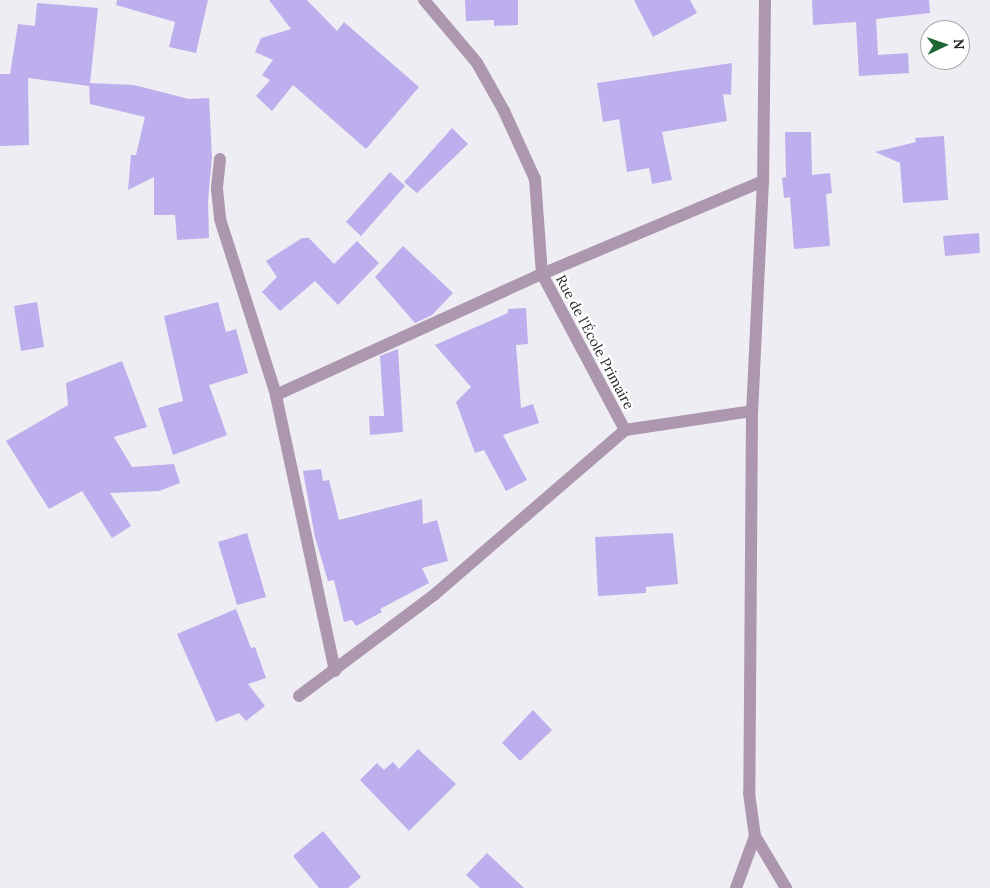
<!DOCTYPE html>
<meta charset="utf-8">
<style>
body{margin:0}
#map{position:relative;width:990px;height:888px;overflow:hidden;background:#eeedf3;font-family:Lora,serif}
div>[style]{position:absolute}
.building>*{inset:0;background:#bdafed}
.street>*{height:12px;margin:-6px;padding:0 6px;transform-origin:6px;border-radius:6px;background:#ac97ae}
span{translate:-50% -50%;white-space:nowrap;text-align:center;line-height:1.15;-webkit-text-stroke:4.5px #fff;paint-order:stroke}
.street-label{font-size:14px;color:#28282a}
.north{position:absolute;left:920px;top:20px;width:50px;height:50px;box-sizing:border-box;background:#fff;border:1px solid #a9a9aa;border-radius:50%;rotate:87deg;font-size:14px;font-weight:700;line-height:20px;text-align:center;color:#28282a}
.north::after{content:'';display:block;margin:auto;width:18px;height:22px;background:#1c6735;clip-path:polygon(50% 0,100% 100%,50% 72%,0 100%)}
</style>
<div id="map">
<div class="building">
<div style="clip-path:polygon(117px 0,208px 0,196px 53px,169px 47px,175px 22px,116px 5px)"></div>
<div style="clip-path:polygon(269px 0,307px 0,337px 31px,344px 22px,419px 87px,366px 149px,293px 85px,272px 111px,256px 96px,270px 80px,262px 75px,273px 60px,255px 52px,261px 38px,291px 29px)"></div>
<div style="clip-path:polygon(465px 0,518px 0,518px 25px,494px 26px,494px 20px,466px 21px)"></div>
<div style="clip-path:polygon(634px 0,690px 0,697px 13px,653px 37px)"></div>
<div style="clip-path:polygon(812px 0,929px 0,930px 13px,876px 19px,878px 55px,908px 53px,909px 73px,859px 76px,856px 22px,813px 25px)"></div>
<div style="clip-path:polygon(37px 3px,98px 8px,90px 83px,134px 85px,189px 99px,209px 98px,212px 157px,208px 201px,209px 238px,177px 240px,175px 215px,154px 215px,154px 177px,128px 190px,131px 155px,136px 155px,145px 117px,90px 104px,89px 83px,89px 86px,28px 78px,29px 145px,0 146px,0 74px,10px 74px,18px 24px,35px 26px)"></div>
<div style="clip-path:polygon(732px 63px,731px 95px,723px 94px,727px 121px,662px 132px,672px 180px,652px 184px,649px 168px,627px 172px,619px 119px,603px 122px,597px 83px)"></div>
<div style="clip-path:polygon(452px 128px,468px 144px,417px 193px,404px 182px)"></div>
<div style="clip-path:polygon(785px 132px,811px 132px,812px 175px,830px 173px,832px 193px,826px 194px,830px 246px,794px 249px,790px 197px,784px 198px,782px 178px,786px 177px)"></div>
<div style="clip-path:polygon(944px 136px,948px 200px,903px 203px,900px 163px,875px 152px,916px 142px,915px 138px)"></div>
<div style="clip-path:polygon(390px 172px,405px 186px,361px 236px,346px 222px)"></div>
<div style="clip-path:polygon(979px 233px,980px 253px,945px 256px,943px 236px)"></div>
<div style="clip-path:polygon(302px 238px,309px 238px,334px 264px,357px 241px,379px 263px,338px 305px,315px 281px,280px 311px,262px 292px,277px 277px,266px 261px)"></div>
<div style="clip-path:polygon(403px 246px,453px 293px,432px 315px,415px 323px,375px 277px)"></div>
<div style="clip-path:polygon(37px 302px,44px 347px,21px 351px,14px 306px)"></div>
<div style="clip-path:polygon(218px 302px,226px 332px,236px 329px,248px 373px,209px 385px,227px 435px,173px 455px,158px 408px,183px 401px,164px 316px)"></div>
<div style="clip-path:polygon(526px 308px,528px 344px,516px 345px,521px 408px,533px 404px,539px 423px,503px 435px,527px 480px,506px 491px,484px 450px,475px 453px,456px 402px,471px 387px,435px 345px,508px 313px,508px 309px)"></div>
<div style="clip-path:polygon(398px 349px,403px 432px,370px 435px,369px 416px,384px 416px,380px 356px)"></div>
<div style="clip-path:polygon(122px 361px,147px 427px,114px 437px,132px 467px,174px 464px,180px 483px,159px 491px,110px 493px,131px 526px,112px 538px,82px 491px,49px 509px,6px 441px,68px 405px,66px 383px)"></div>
<div style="clip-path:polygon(321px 469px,323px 481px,329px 480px,339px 520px,422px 499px,423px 524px,437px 520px,448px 561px,422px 568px,429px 583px,380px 609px,382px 612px,356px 626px,352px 620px,344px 622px,334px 580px,328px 581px,315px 537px,303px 471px)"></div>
<div style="clip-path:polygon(247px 533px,266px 597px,237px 605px,218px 542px)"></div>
<div style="clip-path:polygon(673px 533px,678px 584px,646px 587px,646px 593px,598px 596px,595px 537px)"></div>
<div style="clip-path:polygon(236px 609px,251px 648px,255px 647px,266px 678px,248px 684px,265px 706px,246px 721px,239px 713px,216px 722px,177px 634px)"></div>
<div style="clip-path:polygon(533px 710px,552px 730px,520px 761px,502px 743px)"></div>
<div style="clip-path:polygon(418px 749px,456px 784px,409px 831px,360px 780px,377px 763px,384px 770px,393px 762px,399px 769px)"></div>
<div style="clip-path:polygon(323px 831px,361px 877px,348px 888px,319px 888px,293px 856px)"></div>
<div style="clip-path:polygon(487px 853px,524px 888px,480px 888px,466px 875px)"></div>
</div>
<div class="street">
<div style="left:424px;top:0;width:82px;rotate:49.9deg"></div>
<div style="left:477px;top:63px;width:55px;rotate:60.6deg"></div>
<div style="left:504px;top:111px;width:75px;rotate:65.5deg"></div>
<div style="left:535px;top:179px;width:95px;rotate:85.8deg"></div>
<div style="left:542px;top:274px;width:177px;rotate:62deg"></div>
<div style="left:765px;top:0;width:181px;rotate:90.6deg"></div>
<div style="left:763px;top:181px;width:230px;rotate:92.7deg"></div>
<div style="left:752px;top:411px;width:382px;rotate:90.4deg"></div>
<div style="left:749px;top:793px;width:43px;rotate:82.1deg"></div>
<div style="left:755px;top:836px;width:61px;rotate:59.2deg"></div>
<div style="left:220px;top:159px;width:30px;rotate:96deg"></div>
<div style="left:217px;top:189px;width:30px;rotate:84deg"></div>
<div style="left:220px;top:219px;width:185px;rotate:72.3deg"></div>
<div style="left:335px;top:671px;width:282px;rotate:-102.1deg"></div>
<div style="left:276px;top:395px;width:292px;rotate:-24.5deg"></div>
<div style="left:542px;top:274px;width:240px;rotate:-22.8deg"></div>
<div style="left:299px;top:696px;width:169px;rotate:-36.8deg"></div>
<div style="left:434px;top:595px;width:252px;rotate:-40.8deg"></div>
<div style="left:625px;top:430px;width:128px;rotate:-8.5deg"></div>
<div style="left:736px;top:888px;width:55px;rotate:-69.9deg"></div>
</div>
<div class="street-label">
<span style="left:595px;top:342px;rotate:62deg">Rue de l'École Primaire</span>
</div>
<div class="north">N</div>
</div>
